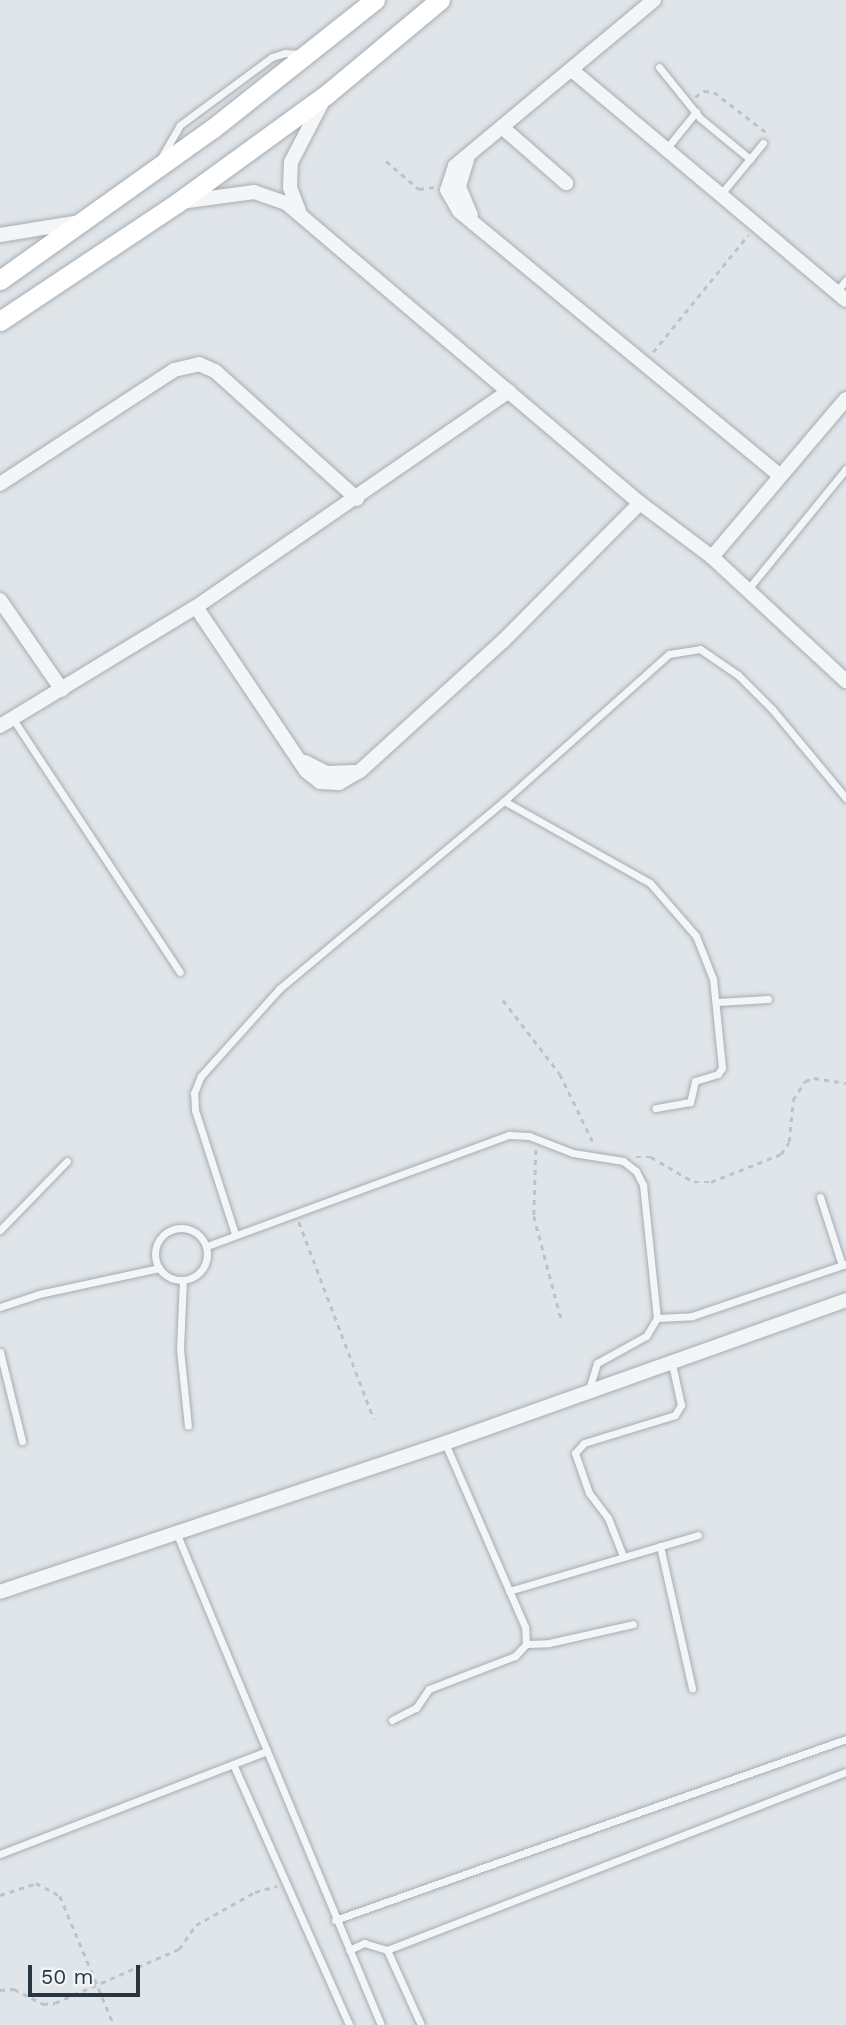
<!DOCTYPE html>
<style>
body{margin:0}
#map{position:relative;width:846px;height:2025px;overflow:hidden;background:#e0e5e9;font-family:"Work Sans",sans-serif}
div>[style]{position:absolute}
.path>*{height:2.5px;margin-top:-1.25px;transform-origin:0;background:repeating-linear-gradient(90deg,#bec3c7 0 5px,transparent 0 10px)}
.roads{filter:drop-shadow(0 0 2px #a5adb3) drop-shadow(0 0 2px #a5adb3)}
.lane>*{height:7px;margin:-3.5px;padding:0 3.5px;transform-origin:3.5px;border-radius:3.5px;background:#f3f5f7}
.lane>.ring{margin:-3.5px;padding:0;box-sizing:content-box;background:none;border:7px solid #f3f5f7;border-radius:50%}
.street>*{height:14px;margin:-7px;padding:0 7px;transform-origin:7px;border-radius:7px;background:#f3f5f7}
.secondary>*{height:19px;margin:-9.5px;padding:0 9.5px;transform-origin:9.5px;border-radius:9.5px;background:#fff}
span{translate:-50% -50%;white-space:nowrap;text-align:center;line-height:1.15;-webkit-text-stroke:7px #f0f4f6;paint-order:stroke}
.scale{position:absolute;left:28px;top:1965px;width:112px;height:32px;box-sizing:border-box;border:4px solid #293640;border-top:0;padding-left:9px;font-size:21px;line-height:24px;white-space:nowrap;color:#293640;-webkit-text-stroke:5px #f0f4f6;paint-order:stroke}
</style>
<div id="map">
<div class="path">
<div style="left:695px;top:97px;width:11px;rotate:-34deg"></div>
<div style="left:704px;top:91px;width:10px;rotate:6deg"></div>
<div style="left:714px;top:92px;width:66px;rotate:37.6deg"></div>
<div style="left:386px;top:161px;width:43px;rotate:40.3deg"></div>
<div style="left:419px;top:189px;width:15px;rotate:-8deg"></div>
<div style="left:653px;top:352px;width:151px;rotate:-50.9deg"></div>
<div style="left:503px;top:1000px;width:93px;rotate:52.4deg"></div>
<div style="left:560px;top:1074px;width:80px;rotate:64.1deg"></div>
<div style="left:536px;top:1150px;width:66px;rotate:91.7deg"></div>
<div style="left:534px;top:1216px;width:110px;rotate:75.2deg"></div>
<div style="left:636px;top:1157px;width:15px"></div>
<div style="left:651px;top:1157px;width:50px;rotate:30.2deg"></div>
<div style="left:694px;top:1182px;width:17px"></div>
<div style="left:711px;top:1182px;width:75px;rotate:-21.8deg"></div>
<div style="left:781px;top:1154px;width:14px;rotate:-56deg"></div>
<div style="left:789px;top:1142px;width:42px;rotate:-84.6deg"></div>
<div style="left:793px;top:1100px;width:22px;rotate:-58deg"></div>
<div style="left:805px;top:1081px;width:9px;rotate:-18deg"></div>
<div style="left:814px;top:1078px;width:32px;rotate:9deg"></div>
<div style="left:299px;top:1222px;width:211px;rotate:69.2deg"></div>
<div style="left:0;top:1895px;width:38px;rotate:-18deg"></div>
<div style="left:36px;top:1883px;width:27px;rotate:28deg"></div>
<div style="left:60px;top:1896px;width:140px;rotate:67.3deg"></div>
<div style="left:0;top:1990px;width:14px;rotate:-4deg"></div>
<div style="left:14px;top:1989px;width:33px;rotate:27deg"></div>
<div style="left:43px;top:2004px;width:12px;rotate:-5deg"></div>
<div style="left:55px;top:2003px;width:135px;rotate:-23.5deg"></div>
<div style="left:179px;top:1949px;width:29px;rotate:-55deg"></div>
<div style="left:196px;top:1925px;width:68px;rotate:-29.2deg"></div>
<div style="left:255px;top:1892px;width:23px;rotate:-15deg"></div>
</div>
<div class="roads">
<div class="lane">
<div style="left:659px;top:67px;width:65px;rotate:51.2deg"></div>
<div style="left:700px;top:118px;width:65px;rotate:39.4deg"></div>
<div style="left:666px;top:149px;width:48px;rotate:-51deg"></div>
<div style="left:161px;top:158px;width:38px;rotate:-60deg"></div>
<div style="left:180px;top:125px;width:114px;rotate:-36.5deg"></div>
<div style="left:272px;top:57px;width:14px;rotate:-17deg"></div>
<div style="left:285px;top:53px;width:17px;rotate:3deg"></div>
<div style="left:721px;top:194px;width:66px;rotate:-50.5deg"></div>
<div style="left:836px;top:292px;width:16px;rotate:-50deg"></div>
<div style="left:748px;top:589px;width:155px;rotate:-50.8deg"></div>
<div style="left:13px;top:719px;width:303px;rotate:56.6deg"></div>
<div style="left:504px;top:801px;width:167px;rotate:29.3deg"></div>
<div style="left:650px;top:883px;width:70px;rotate:49deg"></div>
<div style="left:696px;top:936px;width:46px;rotate:68.4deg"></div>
<div style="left:713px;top:979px;width:89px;rotate:84.2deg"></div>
<div style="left:722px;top:1068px;width:7px;rotate:124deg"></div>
<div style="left:718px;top:1074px;width:24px;rotate:163deg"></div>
<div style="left:695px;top:1081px;width:22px;rotate:103deg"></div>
<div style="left:690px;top:1102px;width:35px;rotate:170deg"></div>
<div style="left:717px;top:1002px;width:51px;rotate:-3.4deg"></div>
<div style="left:820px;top:1197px;width:71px;rotate:72.1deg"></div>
<div class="ring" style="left:155px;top:1228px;width:45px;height:45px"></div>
<div style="left:0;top:1230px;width:96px;rotate:-45.8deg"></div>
<div style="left:235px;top:1234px;width:130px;rotate:-107.9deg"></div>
<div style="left:195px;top:1110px;width:17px;rotate:-93deg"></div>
<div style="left:194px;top:1093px;width:18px;rotate:-68deg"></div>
<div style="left:201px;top:1076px;width:117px;rotate:-48.1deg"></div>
<div style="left:279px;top:989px;width:293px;rotate:-39.9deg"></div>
<div style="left:504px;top:801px;width:221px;rotate:-41.7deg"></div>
<div style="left:669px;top:654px;width:31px;rotate:-9deg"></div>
<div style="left:700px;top:649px;width:46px;rotate:34.4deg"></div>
<div style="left:738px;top:675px;width:48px;rotate:45deg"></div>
<div style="left:772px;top:709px;width:116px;rotate:50.3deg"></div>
<div style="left:207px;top:1246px;width:322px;rotate:-20.2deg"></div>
<div style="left:509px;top:1135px;width:20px;rotate:3deg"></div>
<div style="left:529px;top:1136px;width:47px;rotate:21.1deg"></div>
<div style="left:573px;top:1153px;width:51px;rotate:9.1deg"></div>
<div style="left:623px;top:1161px;width:16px;rotate:38deg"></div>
<div style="left:636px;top:1171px;width:16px;rotate:63deg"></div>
<div style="left:643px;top:1185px;width:134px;rotate:84deg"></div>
<div style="left:657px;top:1318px;width:21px;rotate:121deg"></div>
<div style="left:646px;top:1336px;width:56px;rotate:151.1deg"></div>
<div style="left:597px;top:1363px;width:28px;rotate:107deg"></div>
<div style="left:183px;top:1280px;width:69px;rotate:92.5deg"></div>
<div style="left:180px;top:1349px;width:77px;rotate:84.1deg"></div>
<div style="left:0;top:1307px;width:41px;rotate:-18.4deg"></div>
<div style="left:39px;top:1294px;width:123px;rotate:-12.2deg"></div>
<div style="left:657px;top:1318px;width:35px;rotate:-3deg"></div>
<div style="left:692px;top:1316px;width:163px;rotate:-18.7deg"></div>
<div style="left:0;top:1352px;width:92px;rotate:76.1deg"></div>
<div style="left:176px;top:1532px;width:534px;rotate:67.42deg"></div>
<div style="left:660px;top:1546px;width:146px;rotate:77.3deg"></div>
<div style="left:623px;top:1556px;width:41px;rotate:-111.5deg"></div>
<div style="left:608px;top:1518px;width:31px;rotate:-127deg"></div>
<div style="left:589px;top:1493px;width:42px;rotate:-109.3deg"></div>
<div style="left:575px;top:1453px;width:13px;rotate:-48deg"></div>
<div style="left:584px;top:1443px;width:95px;rotate:-17.1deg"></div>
<div style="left:675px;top:1415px;width:12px;rotate:-59deg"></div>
<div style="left:681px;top:1405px;width:42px;rotate:-102.4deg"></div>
<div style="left:509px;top:1591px;width:197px;rotate:-16.5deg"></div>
<div style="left:526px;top:1644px;width:23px;rotate:-2deg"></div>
<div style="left:549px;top:1643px;width:86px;rotate:-12.7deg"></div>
<div style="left:392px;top:1720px;width:27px;rotate:-27deg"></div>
<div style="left:416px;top:1708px;width:23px;rotate:-56deg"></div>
<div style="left:429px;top:1689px;width:92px;rotate:-21deg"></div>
<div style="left:515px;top:1656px;width:16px;rotate:-47deg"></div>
<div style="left:526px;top:1644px;width:17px;rotate:-93deg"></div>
<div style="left:525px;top:1627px;width:201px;rotate:-113.5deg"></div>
<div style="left:233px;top:1764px;width:286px;rotate:66deg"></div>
<div style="left:0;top:1854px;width:283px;rotate:-21.1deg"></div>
<div style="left:335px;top:1920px;width:542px;rotate:-19.5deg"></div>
<div style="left:349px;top:1950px;width:17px;rotate:-25deg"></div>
<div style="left:364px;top:1943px;width:24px;rotate:17deg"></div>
<div style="left:387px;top:1950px;width:82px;rotate:65.6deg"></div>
<div style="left:387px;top:1950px;width:492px;rotate:-21.2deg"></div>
</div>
<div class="street">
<div style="left:654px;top:0;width:259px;rotate:140.2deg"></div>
<div style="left:455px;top:166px;width:25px;rotate:108deg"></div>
<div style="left:447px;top:190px;width:24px;rotate:60deg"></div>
<div style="left:459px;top:211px;width:416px;rotate:39.5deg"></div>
<div style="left:573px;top:71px;width:356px;rotate:40deg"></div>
<div style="left:503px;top:128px;width:84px;rotate:41.1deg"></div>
<div style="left:467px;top:160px;width:28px;rotate:107deg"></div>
<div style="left:459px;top:187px;width:30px;rotate:67deg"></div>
<div style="left:180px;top:202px;width:75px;rotate:-7.7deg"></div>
<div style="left:254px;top:192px;width:34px;rotate:19deg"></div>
<div style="left:286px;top:203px;width:464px;rotate:40.3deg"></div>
<div style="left:640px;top:503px;width:90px;rotate:36.9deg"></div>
<div style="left:712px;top:557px;width:183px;rotate:42.8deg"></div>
<div style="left:299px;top:211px;width:25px;rotate:-111deg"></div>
<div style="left:290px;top:188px;width:26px;rotate:-88deg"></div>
<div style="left:291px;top:162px;width:71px;rotate:-62.4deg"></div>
<div style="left:0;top:235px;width:80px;rotate:-9.3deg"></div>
<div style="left:0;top:484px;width:208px;rotate:-33.2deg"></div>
<div style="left:174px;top:370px;width:26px;rotate:-13deg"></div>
<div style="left:199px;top:364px;width:17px;rotate:24deg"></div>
<div style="left:215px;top:371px;width:191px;rotate:42deg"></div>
<div style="left:712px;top:557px;width:207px;rotate:-49.7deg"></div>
<div style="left:0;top:600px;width:109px;rotate:55.4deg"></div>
<div style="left:196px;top:607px;width:197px;rotate:56.1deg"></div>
<div style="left:306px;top:771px;width:18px;rotate:38deg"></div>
<div style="left:320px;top:782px;width:19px;rotate:3deg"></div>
<div style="left:339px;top:783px;width:24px;rotate:-30deg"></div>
<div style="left:360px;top:771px;width:193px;rotate:-42.3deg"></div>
<div style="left:503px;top:641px;width:194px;rotate:-45.2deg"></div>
<div style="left:0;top:726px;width:229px;rotate:-31.3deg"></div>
<div style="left:196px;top:607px;width:380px;rotate:-34.6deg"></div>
<div style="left:305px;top:762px;width:25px;rotate:27deg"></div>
<div style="left:327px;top:773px;width:28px;rotate:-2deg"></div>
<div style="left:0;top:1592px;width:469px;rotate:-18.5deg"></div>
<div style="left:445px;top:1443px;width:426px;rotate:-19.6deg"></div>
</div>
<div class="secondary">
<div style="left:0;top:280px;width:260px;rotate:-35.5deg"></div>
<div style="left:212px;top:129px;width:208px;rotate:-38.4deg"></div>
<div style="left:0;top:321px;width:213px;rotate:-33.7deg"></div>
<div style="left:177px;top:203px;width:185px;rotate:-36deg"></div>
<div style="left:327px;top:94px;width:147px;rotate:-39.8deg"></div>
</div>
</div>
<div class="scale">50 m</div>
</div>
